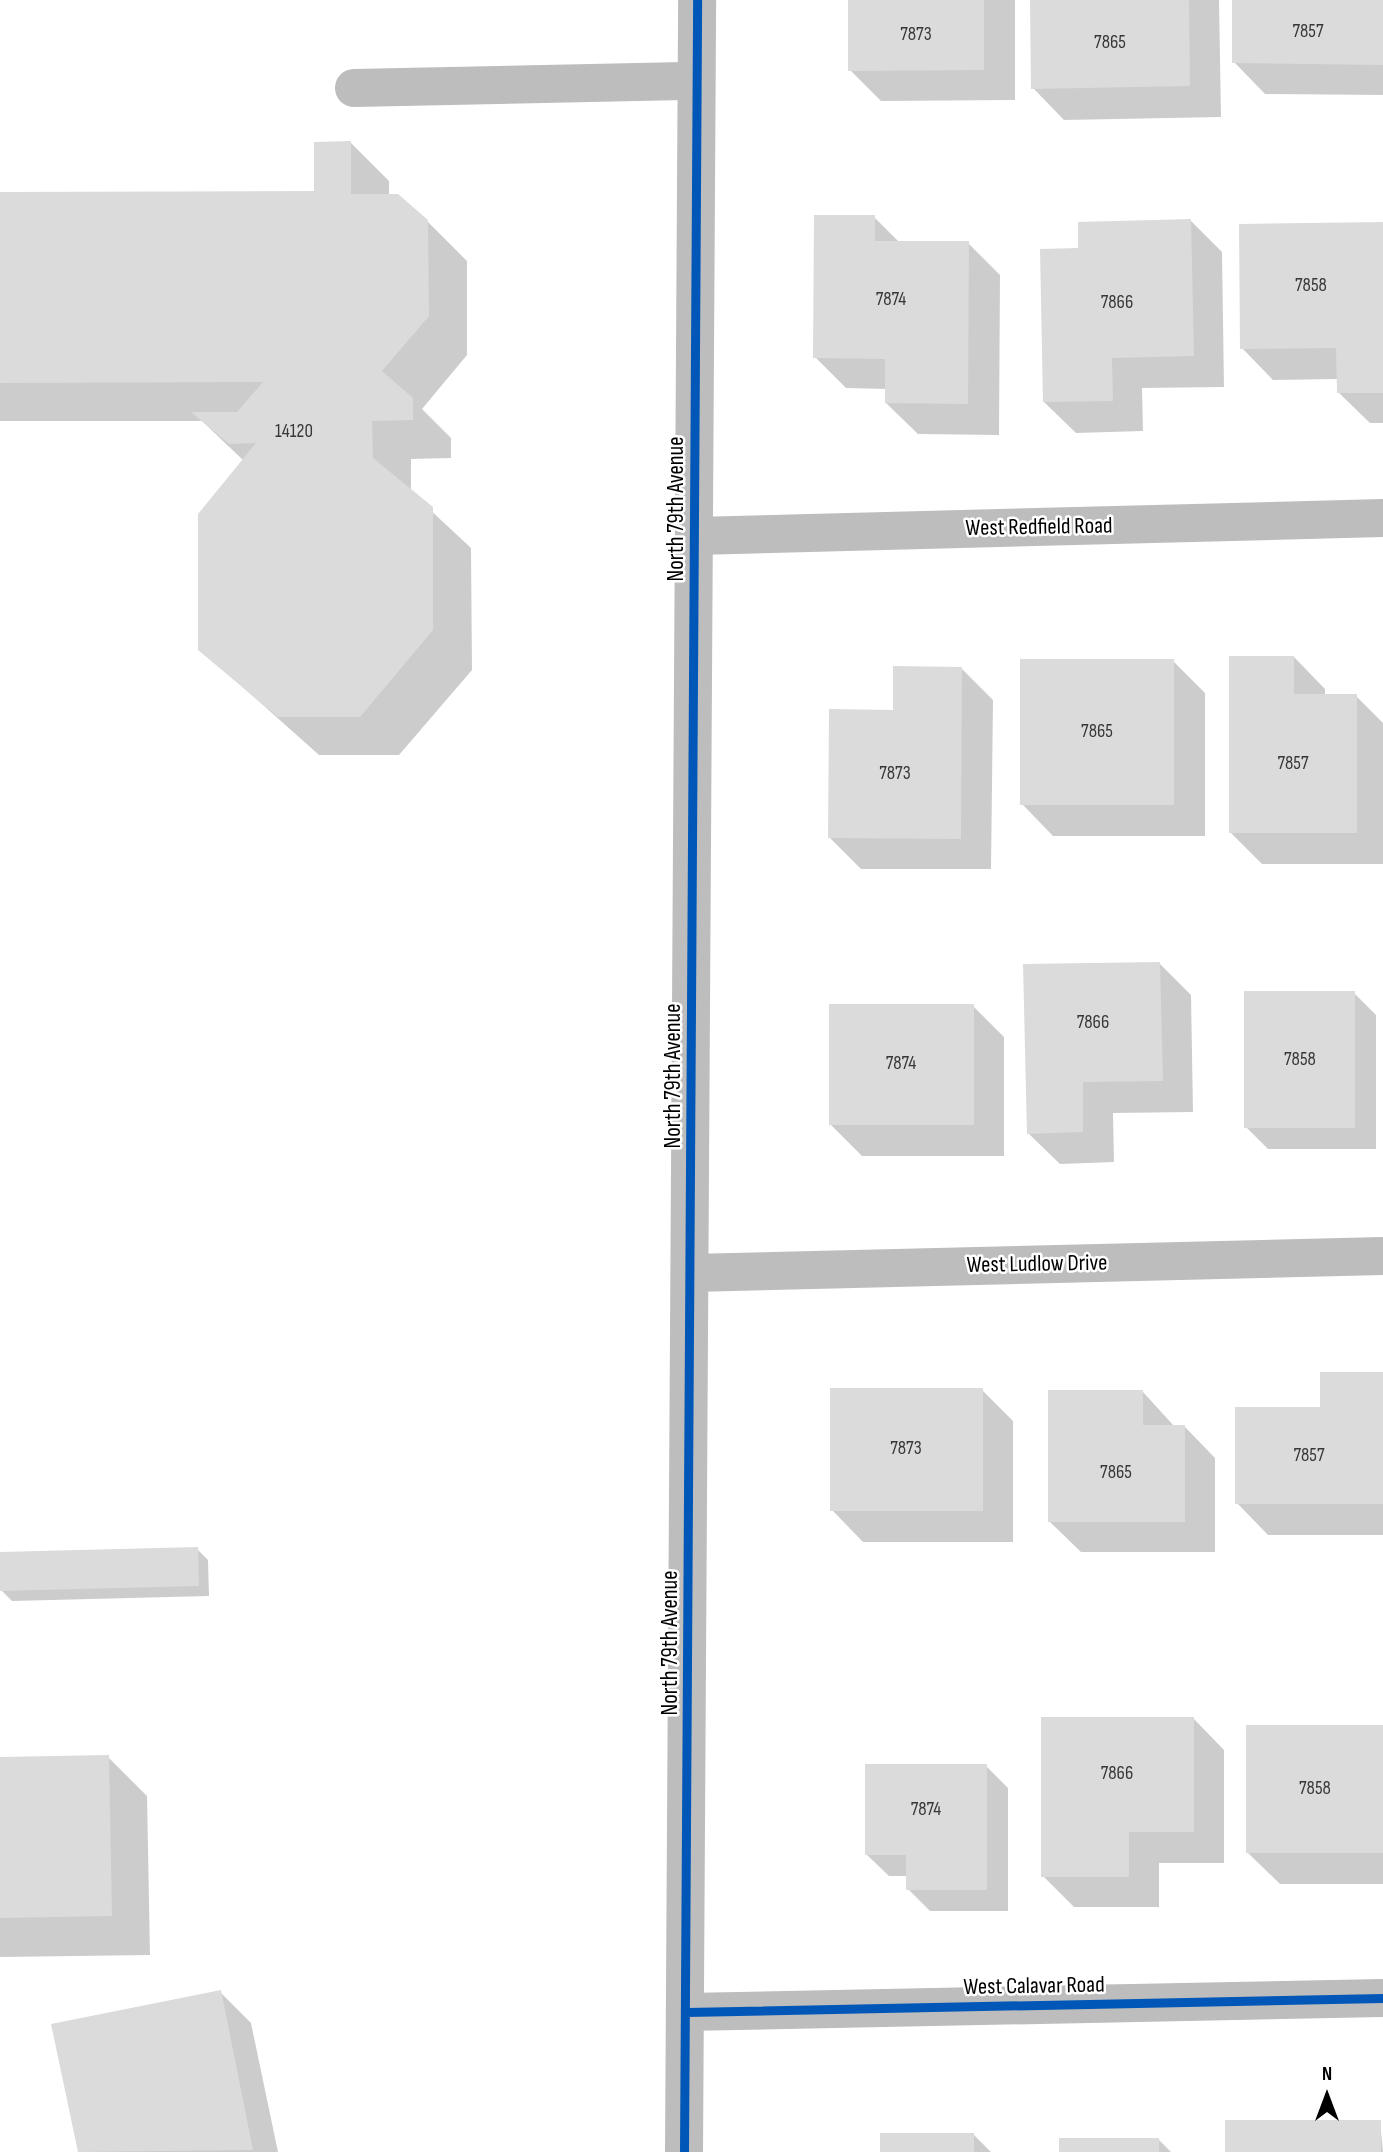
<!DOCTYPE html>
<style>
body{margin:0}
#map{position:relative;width:1383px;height:2152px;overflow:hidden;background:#fff;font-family:"Sofia Sans Condensed",sans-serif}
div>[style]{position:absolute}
.shadow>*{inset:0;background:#0003}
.building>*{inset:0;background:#dbdbdb}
.minor>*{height:38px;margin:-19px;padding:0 19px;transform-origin:19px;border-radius:19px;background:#bdbdbd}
.cycleway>*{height:9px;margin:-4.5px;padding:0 4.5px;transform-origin:4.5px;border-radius:4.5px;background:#0057b8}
span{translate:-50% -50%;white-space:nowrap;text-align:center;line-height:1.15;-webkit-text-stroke:5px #fff;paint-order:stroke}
.number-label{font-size:19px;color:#373737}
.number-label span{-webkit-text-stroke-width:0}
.street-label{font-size:23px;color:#000}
.north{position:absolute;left:1292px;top:2061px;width:70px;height:70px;-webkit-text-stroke:5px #fff;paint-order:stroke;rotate:0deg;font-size:19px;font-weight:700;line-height:28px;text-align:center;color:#000}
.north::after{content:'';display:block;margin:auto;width:24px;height:32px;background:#000;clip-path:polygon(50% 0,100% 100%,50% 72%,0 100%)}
</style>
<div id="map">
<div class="shadow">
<div style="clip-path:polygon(849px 0,1015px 0,1015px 100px,881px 101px,850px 70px)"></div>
<div style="clip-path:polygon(1032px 0,1219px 0,1221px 117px,1064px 120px,1033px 88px)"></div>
<div style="clip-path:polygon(1234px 0,1383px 0,1383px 95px,1265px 94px,1234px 62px)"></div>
<div style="clip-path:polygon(350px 142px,389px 181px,389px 196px,427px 221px,467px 261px,467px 355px,422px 409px,451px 438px,451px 458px,411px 459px,411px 492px,471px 548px,472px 670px,399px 755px,319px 755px,200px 649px,244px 461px,202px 421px,0 421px,0 193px,316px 193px)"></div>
<div style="clip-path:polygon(874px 217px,900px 243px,968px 243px,1000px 275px,999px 435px,918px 434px,886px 403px,887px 389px,846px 388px,815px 357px)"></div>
<div style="clip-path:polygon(1191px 221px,1222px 252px,1224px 387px,1142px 388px,1143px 431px,1076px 433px,1044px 402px,1080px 250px)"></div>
<div style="clip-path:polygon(1383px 224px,1383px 423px,1370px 423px,1338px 392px,1338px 379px,1273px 380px,1242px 348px)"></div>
<div style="clip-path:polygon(1294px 657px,1325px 689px,1325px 696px,1356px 696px,1383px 723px,1383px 864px,1262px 864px,1230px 832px)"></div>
<div style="clip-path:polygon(1173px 661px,1205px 693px,1205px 836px,1053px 836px,1022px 804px)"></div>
<div style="clip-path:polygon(962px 669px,993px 700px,991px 869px,861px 869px,829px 837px,894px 712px)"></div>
<div style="clip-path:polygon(1160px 964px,1191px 995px,1193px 1112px,1113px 1113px,1114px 1162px,1060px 1164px,1028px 1133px)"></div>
<div style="clip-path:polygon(1354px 993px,1376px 1015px,1376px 1149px,1268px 1149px,1246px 1127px)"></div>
<div style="clip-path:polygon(973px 1006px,1004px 1037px,1004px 1156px,862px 1156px,830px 1124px)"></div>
<div style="clip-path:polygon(1383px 1374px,1383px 1535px,1268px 1535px,1237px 1503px,1322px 1409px)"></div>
<div style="clip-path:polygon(982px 1390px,1013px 1421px,1013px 1542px,863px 1542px,832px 1510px)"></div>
<div style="clip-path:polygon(1143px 1392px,1174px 1426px,1184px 1426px,1215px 1458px,1215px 1552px,1081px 1552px,1049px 1521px)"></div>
<div style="clip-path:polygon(197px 1549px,208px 1560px,209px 1596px,12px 1601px,1px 1590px)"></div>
<div style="clip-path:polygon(1193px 1718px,1224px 1750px,1224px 1863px,1159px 1863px,1159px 1907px,1074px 1907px,1043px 1876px)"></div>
<div style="clip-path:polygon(1383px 1727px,1383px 1884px,1280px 1884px,1248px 1853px)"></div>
<div style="clip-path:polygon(108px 1757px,147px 1796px,150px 1955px,0 1957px,0 1759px)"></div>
<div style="clip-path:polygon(986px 1766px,1008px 1788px,1008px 1911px,930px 1911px,908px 1889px,908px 1876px,889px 1876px,867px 1855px)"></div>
<div style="clip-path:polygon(220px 1992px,251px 2023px,278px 2152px,80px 2152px,53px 2025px)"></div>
<div style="clip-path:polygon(1380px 2122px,1383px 2152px,1226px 2152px)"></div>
<div style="clip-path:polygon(973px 2134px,991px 2152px,882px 2152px)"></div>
<div style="clip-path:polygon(1158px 2139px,1171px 2152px,1061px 2152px)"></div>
</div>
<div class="building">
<div style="clip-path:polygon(848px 0,984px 0,984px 70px,848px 71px)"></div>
<div style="clip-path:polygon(1030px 0,1189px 0,1190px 86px,1031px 89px)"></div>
<div style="clip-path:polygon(1232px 0,1383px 0,1383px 65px,1232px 63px)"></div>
<div style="clip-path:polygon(351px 141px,351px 194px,398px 194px,428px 220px,429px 316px,382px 371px,413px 398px,413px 420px,372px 421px,373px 458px,433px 507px,433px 630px,360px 717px,278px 717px,198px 650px,198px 514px,256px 443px,229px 444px,191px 412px,237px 412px,263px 382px,0 383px,0 192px,314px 191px,314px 142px)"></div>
<div style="clip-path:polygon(814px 215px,875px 215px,875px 241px,969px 241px,968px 404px,885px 403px,885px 359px,813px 358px)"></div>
<div style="clip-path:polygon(1191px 219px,1194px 356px,1112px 358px,1113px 401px,1043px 402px,1040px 249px,1078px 248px,1078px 222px)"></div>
<div style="clip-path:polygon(1383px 222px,1383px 393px,1337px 393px,1336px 348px,1240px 349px,1239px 224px)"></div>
<div style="clip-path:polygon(1229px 656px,1294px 656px,1294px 694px,1357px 694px,1357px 833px,1229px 833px)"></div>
<div style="clip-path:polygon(1020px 659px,1174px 659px,1174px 805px,1020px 805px)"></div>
<div style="clip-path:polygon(893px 666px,962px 667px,961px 839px,828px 838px,829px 709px,893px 710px)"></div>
<div style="clip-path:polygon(1160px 962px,1163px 1081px,1083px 1082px,1083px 1132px,1027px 1134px,1023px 964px)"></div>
<div style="clip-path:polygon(1244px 991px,1355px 991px,1355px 1128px,1244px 1128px)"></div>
<div style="clip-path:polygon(829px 1004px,974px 1004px,974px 1125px,829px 1125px)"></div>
<div style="clip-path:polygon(1320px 1372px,1383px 1372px,1383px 1504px,1235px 1504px,1235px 1407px,1320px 1407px)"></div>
<div style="clip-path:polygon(830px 1388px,983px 1388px,983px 1511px,830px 1511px)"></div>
<div style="clip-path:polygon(1048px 1390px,1143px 1390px,1143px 1425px,1185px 1425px,1185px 1522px,1048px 1522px)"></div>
<div style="clip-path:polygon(198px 1547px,199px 1586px,0 1591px,0 1552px)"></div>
<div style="clip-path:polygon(1041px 1717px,1194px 1717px,1194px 1832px,1129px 1832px,1129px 1877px,1041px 1877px)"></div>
<div style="clip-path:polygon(1246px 1725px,1383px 1725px,1383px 1853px,1246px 1853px)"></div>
<div style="clip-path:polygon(109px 1755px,112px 1916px,0 1918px,0 1757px)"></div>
<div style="clip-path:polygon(865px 1764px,987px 1764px,987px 1890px,906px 1890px,906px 1855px,865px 1855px)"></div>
<div style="clip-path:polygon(221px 1990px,253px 2150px,78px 2152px,51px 2024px)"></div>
<div style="clip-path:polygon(1225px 2120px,1381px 2120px,1381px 2152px,1225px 2152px)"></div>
<div style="clip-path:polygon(880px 2133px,974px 2133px,974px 2152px,880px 2152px)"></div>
<div style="clip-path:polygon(1059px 2138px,1159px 2138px,1159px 2152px,1059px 2152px)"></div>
</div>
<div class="minor">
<div style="left:354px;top:88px;width:342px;rotate:-1.2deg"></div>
<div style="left:695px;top:536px;width:688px;rotate:-1.5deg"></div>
<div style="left:691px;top:1273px;width:692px;rotate:-1.41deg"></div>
<div style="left:686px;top:2012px;width:697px;rotate:-1.15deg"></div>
<div style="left:684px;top:2152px;width:2152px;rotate:-89.65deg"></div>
</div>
<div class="cycleway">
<div style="left:686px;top:2012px;width:697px;rotate:-1.15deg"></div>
<div style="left:684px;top:2152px;width:2152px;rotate:-89.65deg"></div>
</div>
<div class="number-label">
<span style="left:1308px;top:32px">7857</span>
<span style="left:916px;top:35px">7873</span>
<span style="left:1110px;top:43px">7865</span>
<span style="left:1311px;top:286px">7858</span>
<span style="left:891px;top:300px">7874</span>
<span style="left:1117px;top:303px">7866</span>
<span style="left:294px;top:432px">14120</span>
<span style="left:1097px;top:732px">7865</span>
<span style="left:1293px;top:764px">7857</span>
<span style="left:895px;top:774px">7873</span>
<span style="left:1093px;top:1023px">7866</span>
<span style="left:1300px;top:1060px">7858</span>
<span style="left:901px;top:1064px">7874</span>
<span style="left:906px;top:1449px">7873</span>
<span style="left:1309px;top:1456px">7857</span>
<span style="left:1116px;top:1473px">7865</span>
<span style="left:1117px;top:1774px">7866</span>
<span style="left:1315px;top:1789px">7858</span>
<span style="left:926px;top:1810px">7874</span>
</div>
<div class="street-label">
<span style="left:676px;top:509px;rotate:-90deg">North 79th Avenue</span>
<span style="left:1039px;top:527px;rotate:-1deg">West Redfield Road</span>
<span style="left:673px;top:1076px;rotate:-90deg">North 79th Avenue</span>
<span style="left:1037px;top:1264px;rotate:-1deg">West Ludlow Drive</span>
<span style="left:670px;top:1643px;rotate:-90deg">North 79th Avenue</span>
<span style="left:1034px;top:1986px;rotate:-1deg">West Calavar Road</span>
</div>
<div class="north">N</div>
</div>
